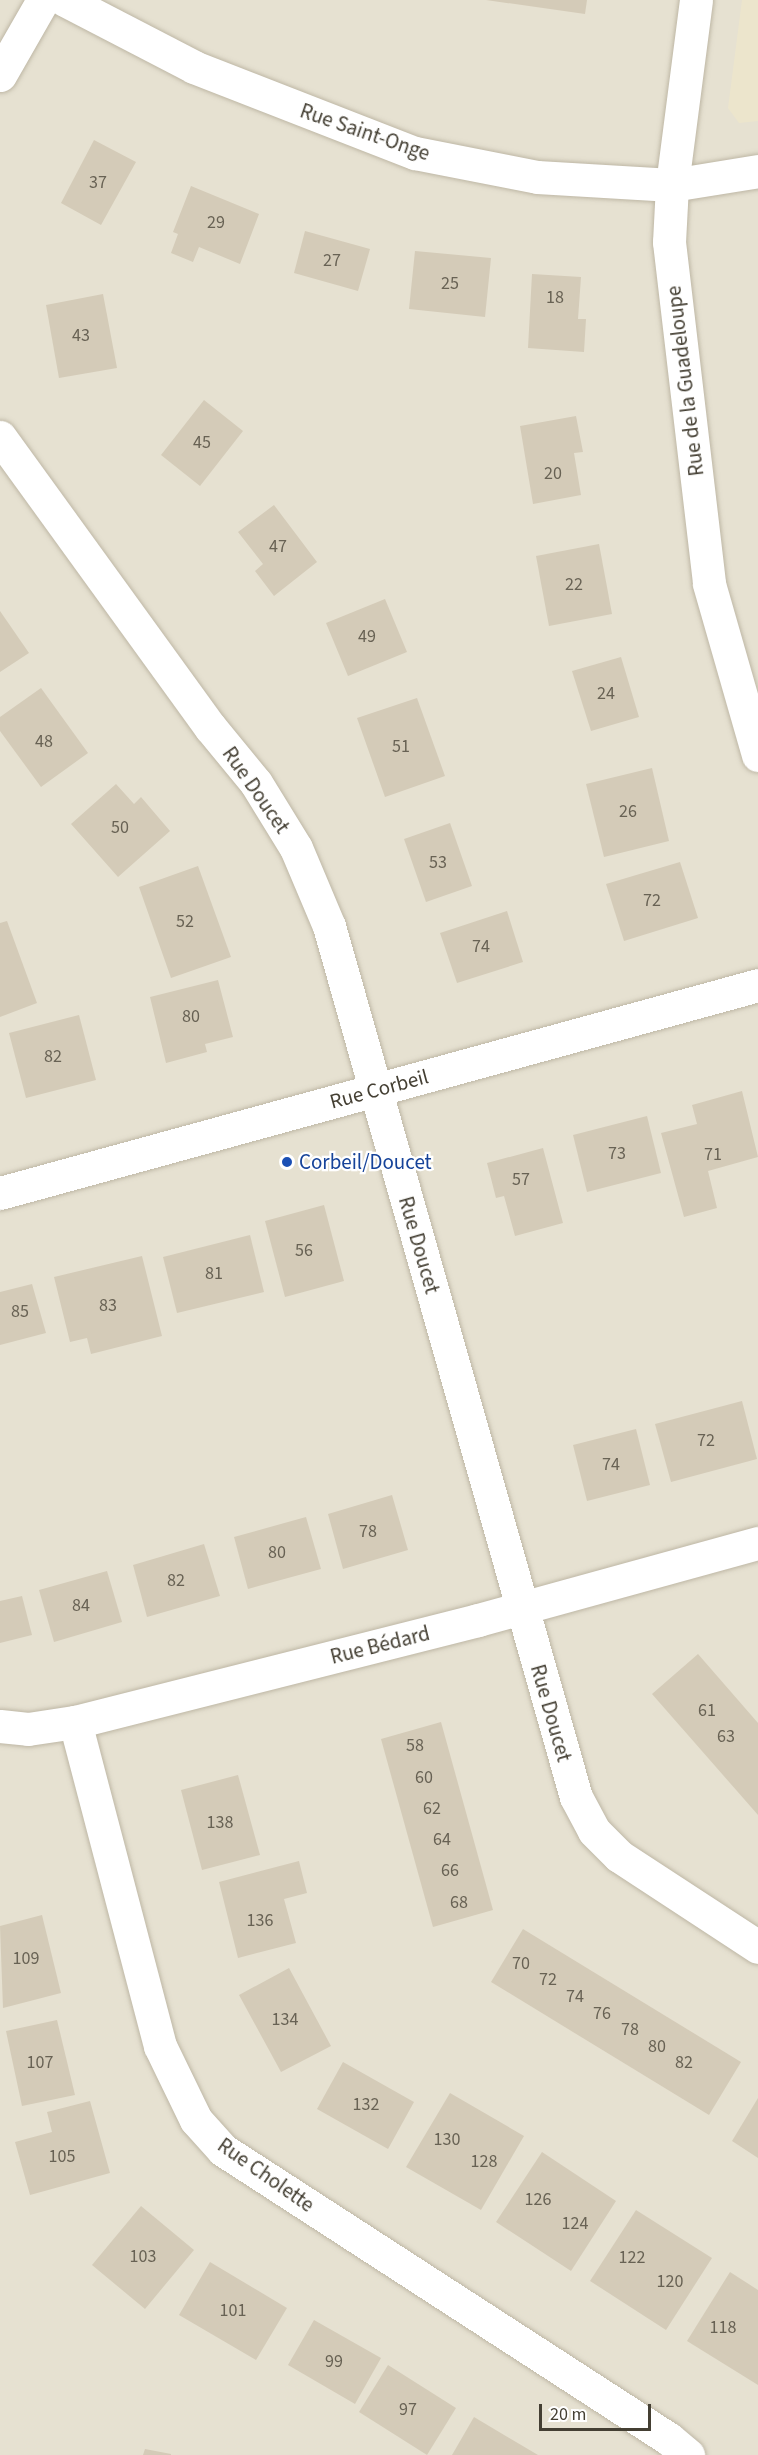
<!DOCTYPE html>
<meta charset="utf-8">
<style>
body{margin:0}
#map{position:relative;width:758px;height:2455px;overflow:hidden;background:#f2efe3;font-family:"Source Sans 3",sans-serif}
div>[style]{position:absolute}
.residential>*{inset:0;background:#e6e1d1}
.education>*{inset:0;background:#ece5cc}
.building>*{inset:0;background:#d4cbb8}
.roads{filter:drop-shadow(0 0 2px #beb7a5) drop-shadow(0 0 2px #beb7a5)}
.minor>*{height:33px;margin:-16.5px;padding:0 16.5px;transform-origin:16.5px;border-radius:16.5px;background:#fff}
.dots>*{width:16px;height:16px;translate:-50% -50%;box-sizing:border-box;border:3px solid #fff;border-radius:50%}
span{translate:-50% -50%;white-space:nowrap;text-align:center;line-height:1.15;-webkit-text-stroke:4.5px #fff;paint-order:stroke}
.number-label{font-size:18px;color:#686254}
.number-label span{-webkit-text-stroke-width:0}
.street-label{font-size:21px;color:#443f33}
.transit-label{font-size:21px;color:#164399}
.left{translate:0 -50%;text-align:left}
.scale{position:absolute;left:539px;top:2404px;width:112px;height:27px;box-sizing:border-box;border:3px solid #443f33;border-top:0;padding-left:8px;font-size:18px;line-height:21px;white-space:nowrap;color:#443f33;-webkit-text-stroke:4px #fff;paint-order:stroke}
</style>
<div id="map">
<div class="residential">
<div style="clip-path:polygon(0 0,758px 0,758px 2455px,0 2455px)"></div>
</div>
<div class="education">
<div style="clip-path:polygon(742px 0,758px 0,758px 121px,739px 123px,728px 108px)"></div>
</div>
<div class="building">
<div style="clip-path:polygon(486px 0,587px 0,585px 14px)"></div>
<div style="clip-path:polygon(94px 140px,136px 162px,101px 225px,61px 203px)"></div>
<div style="clip-path:polygon(191px 186px,259px 214px,240px 264px,199px 247px,193px 262px,171px 253px,178px 234px,173px 232px)"></div>
<div style="clip-path:polygon(305px 231px,370px 249px,358px 291px,294px 273px)"></div>
<div style="clip-path:polygon(415px 251px,491px 258px,485px 317px,409px 309px)"></div>
<div style="clip-path:polygon(532px 274px,581px 277px,578px 319px,586px 319px,584px 352px,528px 348px)"></div>
<div style="clip-path:polygon(103px 294px,117px 368px,59px 378px,46px 305px)"></div>
<div style="clip-path:polygon(204px 400px,243px 431px,200px 486px,161px 455px)"></div>
<div style="clip-path:polygon(576px 416px,583px 452px,574px 453px,581px 495px,533px 504px,520px 426px)"></div>
<div style="clip-path:polygon(274px 505px,317px 562px,274px 596px,255px 571px,263px 564px,238px 532px)"></div>
<div style="clip-path:polygon(599px 544px,612px 614px,549px 626px,536px 556px)"></div>
<div style="clip-path:polygon(385px 599px,407px 652px,348px 676px,326px 623px)"></div>
<div style="clip-path:polygon(0 611px,29px 653px,0 672px)"></div>
<div style="clip-path:polygon(621px 657px,639px 717px,591px 731px,572px 671px)"></div>
<div style="clip-path:polygon(41px 688px,88px 753px,41px 787px,0 731px,0 717px)"></div>
<div style="clip-path:polygon(417px 698px,445px 776px,385px 797px,357px 718px)"></div>
<div style="clip-path:polygon(652px 768px,669px 841px,604px 857px,586px 784px)"></div>
<div style="clip-path:polygon(116px 784px,134px 804px,141px 797px,170px 831px,118px 877px,71px 824px)"></div>
<div style="clip-path:polygon(450px 823px,472px 886px,426px 902px,404px 839px)"></div>
<div style="clip-path:polygon(680px 862px,698px 918px,624px 941px,606px 884px)"></div>
<div style="clip-path:polygon(198px 866px,231px 957px,171px 978px,139px 887px)"></div>
<div style="clip-path:polygon(507px 911px,523px 962px,457px 983px,440px 933px)"></div>
<div style="clip-path:polygon(7px 921px,37px 1003px,0 1017px,0 923px)"></div>
<div style="clip-path:polygon(218px 980px,233px 1037px,205px 1044px,207px 1052px,166px 1063px,150px 997px)"></div>
<div style="clip-path:polygon(79px 1015px,96px 1080px,26px 1098px,9px 1033px)"></div>
<div style="clip-path:polygon(742px 1091px,758px 1157px,708px 1171px,717px 1208px,684px 1217px,661px 1133px,697px 1124px,692px 1105px)"></div>
<div style="clip-path:polygon(647px 1116px,661px 1173px,587px 1192px,573px 1135px)"></div>
<div style="clip-path:polygon(543px 1148px,563px 1223px,515px 1236px,504px 1196px,496px 1198px,487px 1163px)"></div>
<div style="clip-path:polygon(324px 1205px,344px 1281px,285px 1297px,265px 1221px)"></div>
<div style="clip-path:polygon(250px 1235px,264px 1292px,177px 1313px,163px 1257px)"></div>
<div style="clip-path:polygon(142px 1256px,162px 1336px,91px 1354px,87px 1338px,70px 1342px,54px 1277px)"></div>
<div style="clip-path:polygon(32px 1284px,46px 1333px,0 1345px,0 1292px)"></div>
<div style="clip-path:polygon(742px 1401px,757px 1459px,671px 1482px,655px 1424px)"></div>
<div style="clip-path:polygon(636px 1429px,650px 1485px,587px 1501px,573px 1445px)"></div>
<div style="clip-path:polygon(392px 1495px,408px 1550px,343px 1569px,328px 1514px)"></div>
<div style="clip-path:polygon(306px 1517px,321px 1569px,248px 1589px,234px 1537px)"></div>
<div style="clip-path:polygon(204px 1544px,220px 1596px,147px 1617px,133px 1565px)"></div>
<div style="clip-path:polygon(107px 1571px,122px 1622px,54px 1642px,39px 1590px)"></div>
<div style="clip-path:polygon(22px 1596px,32px 1635px,0 1643px,0 1601px)"></div>
<div style="clip-path:polygon(698px 1654px,758px 1723px,758px 1815px,652px 1694px)"></div>
<div style="clip-path:polygon(441px 1722px,493px 1910px,433px 1927px,381px 1739px)"></div>
<div style="clip-path:polygon(238px 1775px,260px 1855px,202px 1870px,181px 1790px)"></div>
<div style="clip-path:polygon(299px 1861px,307px 1893px,284px 1899px,296px 1943px,238px 1958px,219px 1882px)"></div>
<div style="clip-path:polygon(42px 1915px,61px 1993px,3px 2008px,0 1926px)"></div>
<div style="clip-path:polygon(523px 1929px,741px 2062px,709px 2115px,491px 1982px)"></div>
<div style="clip-path:polygon(289px 1968px,331px 2046px,281px 2072px,239px 1995px)"></div>
<div style="clip-path:polygon(57px 2020px,75px 2095px,22px 2106px,6px 2031px)"></div>
<div style="clip-path:polygon(343px 2062px,414px 2102px,388px 2149px,317px 2109px)"></div>
<div style="clip-path:polygon(450px 2093px,524px 2136px,481px 2210px,406px 2167px)"></div>
<div style="clip-path:polygon(758px 2098px,758px 2158px,732px 2141px)"></div>
<div style="clip-path:polygon(90px 2101px,110px 2173px,30px 2195px,15px 2142px,52px 2132px,47px 2112px)"></div>
<div style="clip-path:polygon(542px 2152px,616px 2201px,571px 2271px,496px 2222px)"></div>
<div style="clip-path:polygon(141px 2206px,194px 2250px,145px 2309px,92px 2265px)"></div>
<div style="clip-path:polygon(636px 2210px,712px 2258px,666px 2330px,590px 2281px)"></div>
<div style="clip-path:polygon(210px 2262px,287px 2308px,256px 2360px,179px 2315px)"></div>
<div style="clip-path:polygon(730px 2272px,758px 2290px,758px 2385px,687px 2341px)"></div>
<div style="clip-path:polygon(314px 2320px,381px 2358px,355px 2404px,288px 2365px)"></div>
<div style="clip-path:polygon(388px 2365px,456px 2408px,427px 2455px,359px 2412px)"></div>
<div style="clip-path:polygon(474px 2417px,538px 2455px,452px 2455px)"></div>
<div style="clip-path:polygon(145px 2449px,171px 2454px,171px 2455px,143px 2455px)"></div>
</div>
<div class="roads">
<div class="minor">
<div style="left:65px;top:0;width:145px;rotate:27.4deg"></div>
<div style="left:194px;top:67px;width:237px;rotate:21.3deg"></div>
<div style="left:415px;top:153px;width:124px;rotate:11.1deg"></div>
<div style="left:537px;top:177px;width:135px;rotate:3.4deg"></div>
<div style="left:672px;top:185px;width:87px;rotate:-9.2deg"></div>
<div style="left:696px;top:0;width:187px;rotate:97.4deg"></div>
<div style="left:672px;top:185px;width:57px;rotate:93deg"></div>
<div style="left:669px;top:242px;width:344px;rotate:83.3deg"></div>
<div style="left:709px;top:584px;width:178px;rotate:74deg"></div>
<div style="left:0;top:75px;width:86px;rotate:-60.2deg"></div>
<div style="left:0;top:437px;width:358px;rotate:54.1deg"></div>
<div style="left:210px;top:727px;width:72px;rotate:50.6deg"></div>
<div style="left:256px;top:783px;width:76px;rotate:58.4deg"></div>
<div style="left:296px;top:848px;width:85px;rotate:67.1deg"></div>
<div style="left:329px;top:926px;width:905px;rotate:74.17deg"></div>
<div style="left:576px;top:1797px;width:38px;rotate:62deg"></div>
<div style="left:594px;top:1831px;width:35px;rotate:45deg"></div>
<div style="left:619px;top:1856px;width:166px;rotate:33.2deg"></div>
<div style="left:0;top:1193px;width:786px;rotate:-15.34deg"></div>
<div style="left:75px;top:1722px;width:335px;rotate:75.3deg"></div>
<div style="left:160px;top:2046px;width:82px;rotate:64.1deg"></div>
<div style="left:196px;top:2120px;width:40px;rotate:48deg"></div>
<div style="left:223px;top:2150px;width:531px;rotate:32.94deg"></div>
<div style="left:669px;top:2439px;width:25px;rotate:40deg"></div>
<div style="left:0;top:1726px;width:28px;rotate:6deg"></div>
<div style="left:28px;top:1729px;width:48px;rotate:-8.5deg"></div>
<div style="left:75px;top:1722px;width:416px;rotate:-14.2deg"></div>
<div style="left:478px;top:1620px;width:290px;rotate:-15.4deg"></div>
</div>
</div>
<div class="dots">
<div style="left:287px;top:1162px;background:#1a4fb4"></div>
</div>
<div class="number-label">
<span style="left:98px;top:183px">37</span>
<span style="left:216px;top:223px">29</span>
<span style="left:332px;top:261px">27</span>
<span style="left:450px;top:284px">25</span>
<span style="left:555px;top:298px">18</span>
<span style="left:81px;top:336px">43</span>
<span style="left:202px;top:443px">45</span>
<span style="left:553px;top:474px">20</span>
<span style="left:278px;top:547px">47</span>
<span style="left:574px;top:585px">22</span>
<span style="left:367px;top:637px">49</span>
<span style="left:606px;top:694px">24</span>
<span style="left:44px;top:742px">48</span>
<span style="left:401px;top:747px">51</span>
<span style="left:628px;top:812px">26</span>
<span style="left:120px;top:828px">50</span>
<span style="left:438px;top:863px">53</span>
<span style="left:652px;top:901px">72</span>
<span style="left:185px;top:922px">52</span>
<span style="left:481px;top:947px">74</span>
<span style="left:191px;top:1017px">80</span>
<span style="left:53px;top:1057px">82</span>
<span style="left:617px;top:1154px">73</span>
<span style="left:713px;top:1155px">71</span>
<span style="left:521px;top:1180px">57</span>
<span style="left:304px;top:1251px">56</span>
<span style="left:214px;top:1274px">81</span>
<span style="left:108px;top:1306px">83</span>
<span style="left:20px;top:1312px">85</span>
<span style="left:706px;top:1441px">72</span>
<span style="left:611px;top:1465px">74</span>
<span style="left:368px;top:1532px">78</span>
<span style="left:277px;top:1553px">80</span>
<span style="left:176px;top:1581px">82</span>
<span style="left:81px;top:1606px">84</span>
<span style="left:707px;top:1711px">61</span>
<span style="left:726px;top:1737px">63</span>
<span style="left:415px;top:1746px">58</span>
<span style="left:424px;top:1778px">60</span>
<span style="left:432px;top:1809px">62</span>
<span style="left:220px;top:1823px">138</span>
<span style="left:442px;top:1840px">64</span>
<span style="left:450px;top:1871px">66</span>
<span style="left:459px;top:1903px">68</span>
<span style="left:260px;top:1921px">136</span>
<span style="left:26px;top:1959px">109</span>
<span style="left:521px;top:1964px">70</span>
<span style="left:548px;top:1980px">72</span>
<span style="left:575px;top:1997px">74</span>
<span style="left:602px;top:2014px">76</span>
<span style="left:285px;top:2020px">134</span>
<span style="left:630px;top:2030px">78</span>
<span style="left:657px;top:2047px">80</span>
<span style="left:40px;top:2063px">107</span>
<span style="left:684px;top:2063px">82</span>
<span style="left:366px;top:2105px">132</span>
<span style="left:447px;top:2140px">130</span>
<span style="left:62px;top:2157px">105</span>
<span style="left:484px;top:2162px">128</span>
<span style="left:538px;top:2200px">126</span>
<span style="left:575px;top:2224px">124</span>
<span style="left:143px;top:2257px">103</span>
<span style="left:632px;top:2258px">122</span>
<span style="left:670px;top:2282px">120</span>
<span style="left:233px;top:2311px">101</span>
<span style="left:723px;top:2328px">118</span>
<span style="left:334px;top:2362px">99</span>
<span style="left:408px;top:2410px">97</span>
</div>
<div class="street-label">
<span style="left:365px;top:132px;rotate:19deg">Rue Saint-Onge</span>
<span style="left:685px;top:381px;rotate:-97deg">Rue de la Guadeloupe</span>
<span style="left:256px;top:790px;rotate:55deg">Rue Doucet</span>
<span style="left:379px;top:1089px;rotate:-15deg">Rue Corbeil</span>
<span style="left:419px;top:1245px;rotate:74deg">Rue Doucet</span>
<span style="left:380px;top:1645px;rotate:-14deg">Rue Bédard</span>
<span style="left:551px;top:1713px;rotate:74deg">Rue Doucet</span>
<span style="left:266px;top:2175px;rotate:35deg">Rue Cholette</span>
</div>
<div class="transit-label">
<span class="left" style="left:299px;top:1162px">Corbeil/Doucet</span>
</div>
<div class="scale">20 m</div>
</div>
